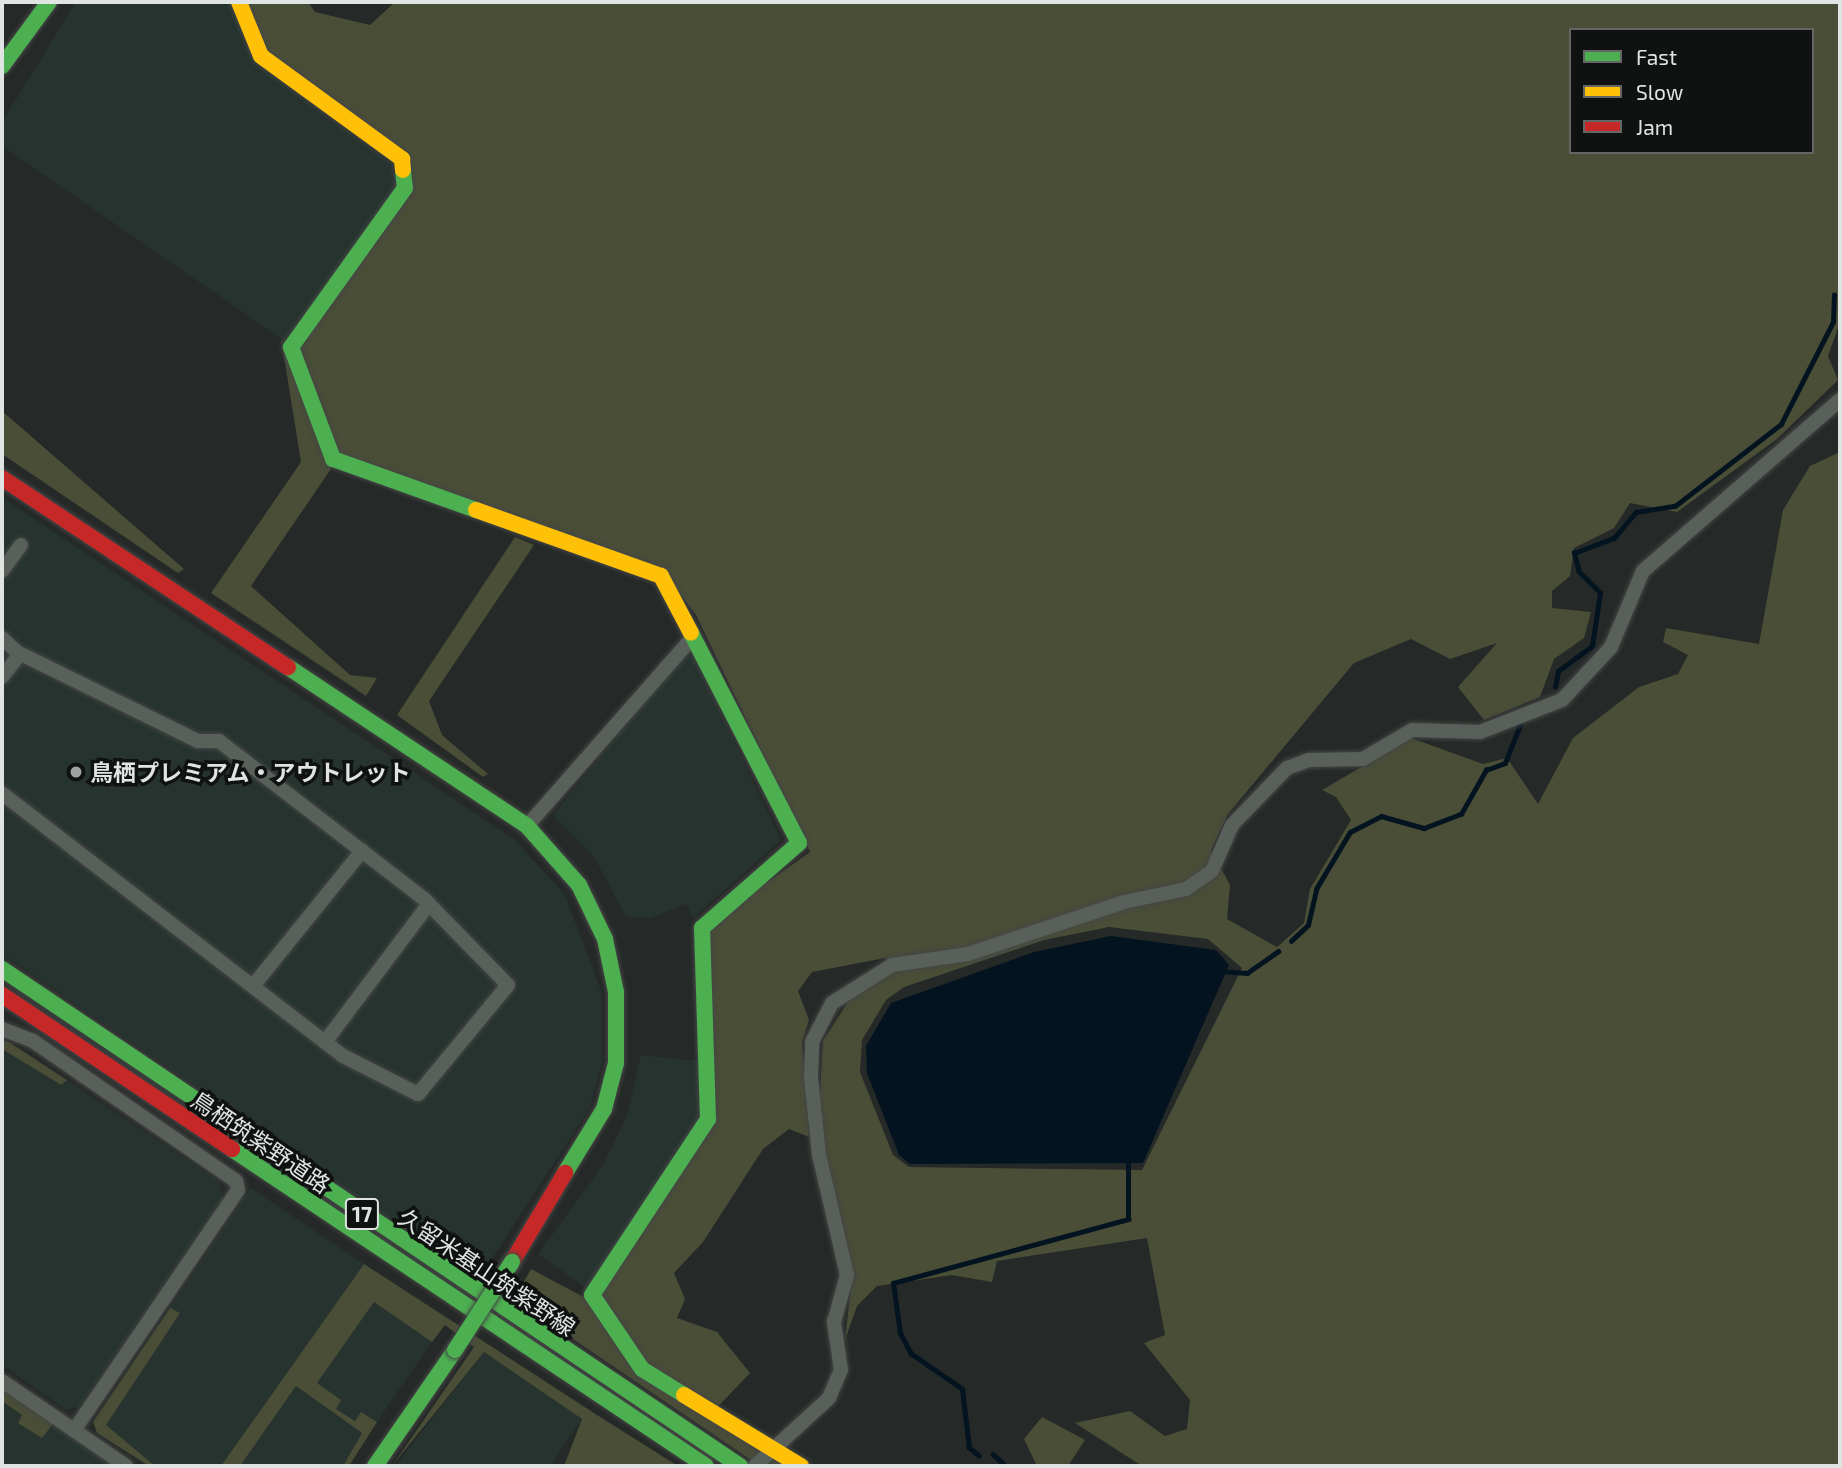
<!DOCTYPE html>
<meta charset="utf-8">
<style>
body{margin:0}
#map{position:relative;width:1842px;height:1468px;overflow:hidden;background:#252927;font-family:"Exo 2","Noto Sans JP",sans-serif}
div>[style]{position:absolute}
.built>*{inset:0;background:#26332f}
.green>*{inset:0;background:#4a4e37}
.water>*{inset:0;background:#031420}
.stream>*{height:4.5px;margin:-2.25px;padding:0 2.25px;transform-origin:2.25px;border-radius:2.25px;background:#031420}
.roads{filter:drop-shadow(0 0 2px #444645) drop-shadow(0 0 2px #444645)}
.street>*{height:14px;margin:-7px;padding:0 7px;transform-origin:7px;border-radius:7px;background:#586059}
.fast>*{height:16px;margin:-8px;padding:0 8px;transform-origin:8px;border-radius:8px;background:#4caf50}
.slow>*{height:16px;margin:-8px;padding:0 8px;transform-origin:8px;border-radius:8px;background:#ffc107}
.jam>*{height:16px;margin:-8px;padding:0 8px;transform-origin:8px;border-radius:8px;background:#c62828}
.bridges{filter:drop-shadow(0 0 2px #444645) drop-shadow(0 0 2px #444645)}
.fast-bridge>*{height:16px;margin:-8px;padding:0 8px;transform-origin:8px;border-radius:8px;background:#4caf50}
.dots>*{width:19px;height:19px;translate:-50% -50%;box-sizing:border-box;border:4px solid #0f1211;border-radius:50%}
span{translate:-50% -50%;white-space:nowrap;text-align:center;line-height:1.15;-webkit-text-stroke:7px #0f1211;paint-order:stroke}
.shield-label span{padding:2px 5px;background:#0f1211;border:2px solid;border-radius:5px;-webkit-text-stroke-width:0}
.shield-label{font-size:21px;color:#e0e4e3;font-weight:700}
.poi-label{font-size:23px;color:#e0e4e3;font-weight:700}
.left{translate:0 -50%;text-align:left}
.street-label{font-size:23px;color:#e0e4e3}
.frame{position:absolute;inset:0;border:4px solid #e0e4e3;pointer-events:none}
.legend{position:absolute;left:1569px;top:28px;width:245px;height:126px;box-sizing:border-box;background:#0f1211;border:2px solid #636665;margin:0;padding:9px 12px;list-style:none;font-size:21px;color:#e0e4e3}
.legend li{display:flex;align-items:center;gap:14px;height:35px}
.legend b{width:35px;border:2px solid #636665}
</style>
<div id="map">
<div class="built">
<div style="clip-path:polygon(76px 2px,230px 2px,259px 66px,394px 166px,398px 191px,286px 342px,2px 146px,2px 122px)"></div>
<div style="clip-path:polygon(2px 497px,514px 839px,565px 895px,602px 993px,602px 1062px,590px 1108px,479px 1279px,2px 954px)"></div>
<div style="clip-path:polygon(683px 656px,694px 657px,781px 840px,693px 918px,686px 904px,651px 918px,626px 917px,593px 855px,553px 815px)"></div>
<div style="clip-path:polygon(2px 1049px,61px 1085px,67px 1080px,220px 1182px,223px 1197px,79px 1407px,66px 1410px,2px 1365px)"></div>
<div style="clip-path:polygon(641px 1055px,699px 1061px,702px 1118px,589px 1290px,538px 1254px,603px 1165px,627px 1115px)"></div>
<div style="clip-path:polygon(251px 1188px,364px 1264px,221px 1466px,149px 1466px,97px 1433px,93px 1422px)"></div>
<div style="clip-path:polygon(374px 1302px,432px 1342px,377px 1422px,361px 1412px,355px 1421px,336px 1409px,317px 1383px)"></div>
<div style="clip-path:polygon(484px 1352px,582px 1419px,550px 1466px,395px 1466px)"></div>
<div style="clip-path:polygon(296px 1386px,362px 1433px,343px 1466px,240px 1466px)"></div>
<div style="clip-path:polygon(2px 1389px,53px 1424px,114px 1466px,2px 1466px)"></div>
</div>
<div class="green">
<div style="clip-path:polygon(evenodd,247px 2px,308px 2px,315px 12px,370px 25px,395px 2px,1840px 2px,1840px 322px,1828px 356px,1838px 380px,1777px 439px,1677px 512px,1630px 503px,1614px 528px,1574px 548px,1570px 576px,1552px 591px,1552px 608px,1591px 612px,1584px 638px,1554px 659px,1540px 697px,1484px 720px,1458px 687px,1497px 643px,1450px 659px,1411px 639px,1354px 663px,1228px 814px,1211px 850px,1230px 885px,1227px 919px,1277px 947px,1304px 923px,1310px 889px,1351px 820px,1336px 797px,1322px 790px,1411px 738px,1483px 764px,1507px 758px,1538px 804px,1573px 738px,1639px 687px,1678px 674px,1688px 655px,1663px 642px,1666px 628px,1759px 644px,1783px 510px,1810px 466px,1840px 452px,1840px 1466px,1142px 1466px,1075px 1423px,1130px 1411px,1165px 1436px,1187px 1429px,1190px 1400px,1144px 1343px,1165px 1335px,1147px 1238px,997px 1261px,992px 1282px,952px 1275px,877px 1286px,857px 1306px,845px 1340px,852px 1277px,818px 1129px,823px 1041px,851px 997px,893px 971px,885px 958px,812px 972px,798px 991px,809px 1020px,802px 1042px,809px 1137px,789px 1129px,763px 1149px,703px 1242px,674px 1273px,685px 1299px,677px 1318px,717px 1332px,750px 1373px,710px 1415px,784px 1466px,760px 1466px,514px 1299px,531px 1269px,593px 1302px,716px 1120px,706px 926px,810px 852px,696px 615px,662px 570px,339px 455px,298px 351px,411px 191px,407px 157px,266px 55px,247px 2px,1571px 30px,1812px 30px,1812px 152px,1571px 152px,1571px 30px,247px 2px,1109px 927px,1208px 939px,1242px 968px,1142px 1170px,909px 1167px,893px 1155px,860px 1072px,862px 1040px,886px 1000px,904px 987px,1044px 940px,1109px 927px)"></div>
<div style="clip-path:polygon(281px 338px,331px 469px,251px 586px,350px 675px,377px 678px,366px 696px,211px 593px,301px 462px)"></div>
<div style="clip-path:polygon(2px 411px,184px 569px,178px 573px,2px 454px)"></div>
<div style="clip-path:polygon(515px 537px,534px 545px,429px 701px,442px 735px,488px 774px,483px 777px,397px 715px)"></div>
<div style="clip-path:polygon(2px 1040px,9px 1042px,67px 1080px,61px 1085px,2px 1049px)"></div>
<div style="clip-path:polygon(364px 1264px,597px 1415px,678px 1466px,564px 1466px,582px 1419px,484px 1352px,392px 1466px,474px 1347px,445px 1325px,432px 1342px,374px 1302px,317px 1383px,341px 1400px,336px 1409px,355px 1421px,361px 1412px,377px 1422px,349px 1466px,343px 1466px,362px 1433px,296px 1386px,240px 1466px,221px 1466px)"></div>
<div style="clip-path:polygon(170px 1308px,180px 1313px,106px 1425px,155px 1466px,149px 1466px,97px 1433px,93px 1422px)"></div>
<div style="clip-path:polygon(2px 1389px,53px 1424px,42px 1438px,18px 1423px,22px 1415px,2px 1401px)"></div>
<div style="clip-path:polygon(1042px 1417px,1085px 1440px,1068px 1466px,1037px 1466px,1024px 1439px)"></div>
</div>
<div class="water">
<div style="clip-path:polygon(1111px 936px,1216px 950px,1229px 965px,1143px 1163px,910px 1164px,899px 1155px,867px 1073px,866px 1046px,891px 1003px,1034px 952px)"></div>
</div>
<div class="stream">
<div style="left:1555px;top:687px;width:16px;rotate:-79deg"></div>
<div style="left:1558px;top:671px;width:42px;rotate:-36.3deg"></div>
<div style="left:1592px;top:646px;width:54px;rotate:-81.4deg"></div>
<div style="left:1600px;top:593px;width:30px;rotate:-135deg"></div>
<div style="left:1579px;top:572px;width:20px;rotate:-105deg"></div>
<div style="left:1574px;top:553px;width:43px;rotate:-20.6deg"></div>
<div style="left:1614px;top:538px;width:34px;rotate:-50deg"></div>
<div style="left:1636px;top:512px;width:39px;rotate:-9deg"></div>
<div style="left:1675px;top:506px;width:134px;rotate:-37.7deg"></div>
<div style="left:1781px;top:424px;width:114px;rotate:-63deg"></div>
<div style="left:1833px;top:322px;width:27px;rotate:-88deg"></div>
<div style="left:1291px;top:941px;width:23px;rotate:-43deg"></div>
<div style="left:1308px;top:925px;width:37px;rotate:-77deg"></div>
<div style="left:1316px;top:889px;width:66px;rotate:-59.2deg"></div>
<div style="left:1350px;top:832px;width:35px;rotate:-27deg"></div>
<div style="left:1381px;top:816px;width:45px;rotate:15.6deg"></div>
<div style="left:1424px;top:828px;width:40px;rotate:-21deg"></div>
<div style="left:1461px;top:814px;width:51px;rotate:-60.4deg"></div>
<div style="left:1486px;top:770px;width:20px;rotate:-20deg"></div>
<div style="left:1505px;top:763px;width:41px;rotate:-68.5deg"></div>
<div style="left:1220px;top:971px;width:27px;rotate:4deg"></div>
<div style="left:1247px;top:973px;width:38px;rotate:-35deg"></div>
<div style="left:993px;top:1454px;width:18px;rotate:43deg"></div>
<div style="left:979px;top:1456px;width:13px;rotate:-141deg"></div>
<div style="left:969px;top:1448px;width:59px;rotate:-96.8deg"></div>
<div style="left:962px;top:1389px;width:62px;rotate:-145.5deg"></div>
<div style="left:911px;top:1354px;width:24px;rotate:-118deg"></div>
<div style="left:900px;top:1333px;width:50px;rotate:-98deg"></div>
<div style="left:893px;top:1283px;width:244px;rotate:-15.2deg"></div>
<div style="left:1128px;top:1219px;width:61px;rotate:-90deg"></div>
</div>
<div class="roads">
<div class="street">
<div style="left:2px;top:571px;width:32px;rotate:-54deg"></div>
<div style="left:2px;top:638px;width:21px;rotate:43deg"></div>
<div style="left:17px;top:652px;width:202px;rotate:26.2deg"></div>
<div style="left:198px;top:741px;width:21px"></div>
<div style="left:219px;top:741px;width:259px;rotate:37.6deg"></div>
<div style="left:424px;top:899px;width:120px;rotate:45.7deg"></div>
<div style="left:508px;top:985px;width:141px;rotate:129.5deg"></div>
<div style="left:418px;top:1094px;width:84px;rotate:-153.1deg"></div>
<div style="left:343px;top:1056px;width:431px;rotate:-142.4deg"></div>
<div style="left:2px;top:677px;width:29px;rotate:-52deg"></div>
<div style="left:527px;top:826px;width:249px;rotate:-48.7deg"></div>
<div style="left:253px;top:986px;width:174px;rotate:-51.1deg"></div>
<div style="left:2px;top:1029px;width:33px;rotate:21deg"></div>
<div style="left:33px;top:1041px;width:247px;rotate:34.6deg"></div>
<div style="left:236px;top:1181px;width:9px;rotate:77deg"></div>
<div style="left:238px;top:1190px;width:291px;rotate:124.3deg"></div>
<div style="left:325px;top:1042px;width:173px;rotate:-53deg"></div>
<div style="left:2px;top:1381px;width:150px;rotate:34.4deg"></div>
<div style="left:755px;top:1466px;width:100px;rotate:-42.6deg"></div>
<div style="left:829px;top:1398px;width:30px;rotate:-67deg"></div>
<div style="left:841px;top:1370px;width:49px;rotate:-98.3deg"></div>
<div style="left:834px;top:1322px;width:49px;rotate:-74.5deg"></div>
<div style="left:847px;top:1275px;width:123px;rotate:-103.1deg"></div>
<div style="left:819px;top:1155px;width:78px;rotate:-95.9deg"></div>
<div style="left:811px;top:1077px;width:35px;rotate:-88deg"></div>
<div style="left:812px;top:1042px;width:44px;rotate:-62.9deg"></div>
<div style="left:832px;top:1003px;width:71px;rotate:-32.3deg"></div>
<div style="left:892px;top:965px;width:77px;rotate:-8.2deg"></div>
<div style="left:968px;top:954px;width:164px;rotate:-18.4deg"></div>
<div style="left:1124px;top:902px;width:63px;rotate:-11.8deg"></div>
<div style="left:1186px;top:889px;width:32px;rotate:-35deg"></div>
<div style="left:1212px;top:871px;width:50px;rotate:-66.5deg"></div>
<div style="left:1232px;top:825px;width:79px;rotate:-46deg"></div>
<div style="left:1287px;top:768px;width:23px;rotate:-20deg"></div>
<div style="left:1309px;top:760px;width:54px;rotate:-1.1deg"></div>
<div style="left:1363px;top:759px;width:57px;rotate:-30.6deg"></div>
<div style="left:1412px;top:730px;width:68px;rotate:1.7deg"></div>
<div style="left:1480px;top:732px;width:88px;rotate:-21.3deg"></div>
<div style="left:1562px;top:700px;width:72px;rotate:-47.2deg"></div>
<div style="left:1611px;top:647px;width:82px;rotate:-67.2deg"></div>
<div style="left:1643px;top:571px;width:261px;rotate:-41deg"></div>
</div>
<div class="fast">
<div style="left:2px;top:66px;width:79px;rotate:-53.7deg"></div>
<div style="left:403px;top:170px;width:18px;rotate:84deg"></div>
<div style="left:405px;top:188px;width:196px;rotate:125.6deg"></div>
<div style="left:291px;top:347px;width:120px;rotate:69.4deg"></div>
<div style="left:333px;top:459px;width:152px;rotate:19.6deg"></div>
<div style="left:288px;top:667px;width:287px;rotate:33.6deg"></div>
<div style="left:527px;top:826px;width:79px;rotate:48.6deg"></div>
<div style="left:579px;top:885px;width:60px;rotate:64.3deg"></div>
<div style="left:605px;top:939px;width:54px;rotate:78.3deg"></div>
<div style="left:616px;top:992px;width:71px;rotate:90deg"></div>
<div style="left:616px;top:1063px;width:48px;rotate:104.6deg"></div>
<div style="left:604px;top:1109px;width:75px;rotate:121.4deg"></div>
<div style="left:2px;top:969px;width:890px;rotate:33.96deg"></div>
<div style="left:232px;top:1149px;width:570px;rotate:33.77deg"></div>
<div style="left:684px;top:1395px;width:49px;rotate:-148.2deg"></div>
<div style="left:642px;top:1369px;width:89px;rotate:-124deg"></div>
<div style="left:592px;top:1295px;width:211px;rotate:-56.6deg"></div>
<div style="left:708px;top:1119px;width:191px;rotate:-91.8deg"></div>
<div style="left:702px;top:928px;width:129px;rotate:-41.2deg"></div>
<div style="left:799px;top:843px;width:236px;rotate:-117.2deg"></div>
<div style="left:375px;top:1466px;width:141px;rotate:-55.4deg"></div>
</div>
<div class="slow">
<div style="left:239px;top:2px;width:58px;rotate:67.8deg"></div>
<div style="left:261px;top:56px;width:175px;rotate:36.1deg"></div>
<div style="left:402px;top:159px;width:11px;rotate:85deg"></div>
<div style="left:476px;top:510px;width:196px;rotate:19.6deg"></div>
<div style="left:661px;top:576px;width:64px;rotate:62.2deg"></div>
<div style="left:684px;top:1395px;width:137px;rotate:31.3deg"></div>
</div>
<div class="jam">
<div style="left:2px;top:478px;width:343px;rotate:33.5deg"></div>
<div style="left:2px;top:995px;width:277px;rotate:33.8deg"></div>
<div style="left:512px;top:1262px;width:104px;rotate:-59.2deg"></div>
</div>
</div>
<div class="bridges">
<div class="fast-bridge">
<div style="left:455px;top:1350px;width:105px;rotate:-57.1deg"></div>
</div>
</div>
<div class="dots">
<div style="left:76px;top:772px;background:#9fa3a1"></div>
</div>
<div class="shield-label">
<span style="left:362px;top:1214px">17</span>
</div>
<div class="poi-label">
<span class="left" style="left:90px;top:772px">鳥栖プレミアム・アウトレット</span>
</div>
<div class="street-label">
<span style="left:261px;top:1142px;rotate:34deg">鳥栖筑紫野道路</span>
<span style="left:487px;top:1272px;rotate:34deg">久留米基山筑紫野線</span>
</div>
<div class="frame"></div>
<ul class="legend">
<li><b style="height:9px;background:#4caf50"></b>Fast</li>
<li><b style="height:9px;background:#ffc107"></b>Slow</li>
<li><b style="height:9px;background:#c62828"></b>Jam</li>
</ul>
</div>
